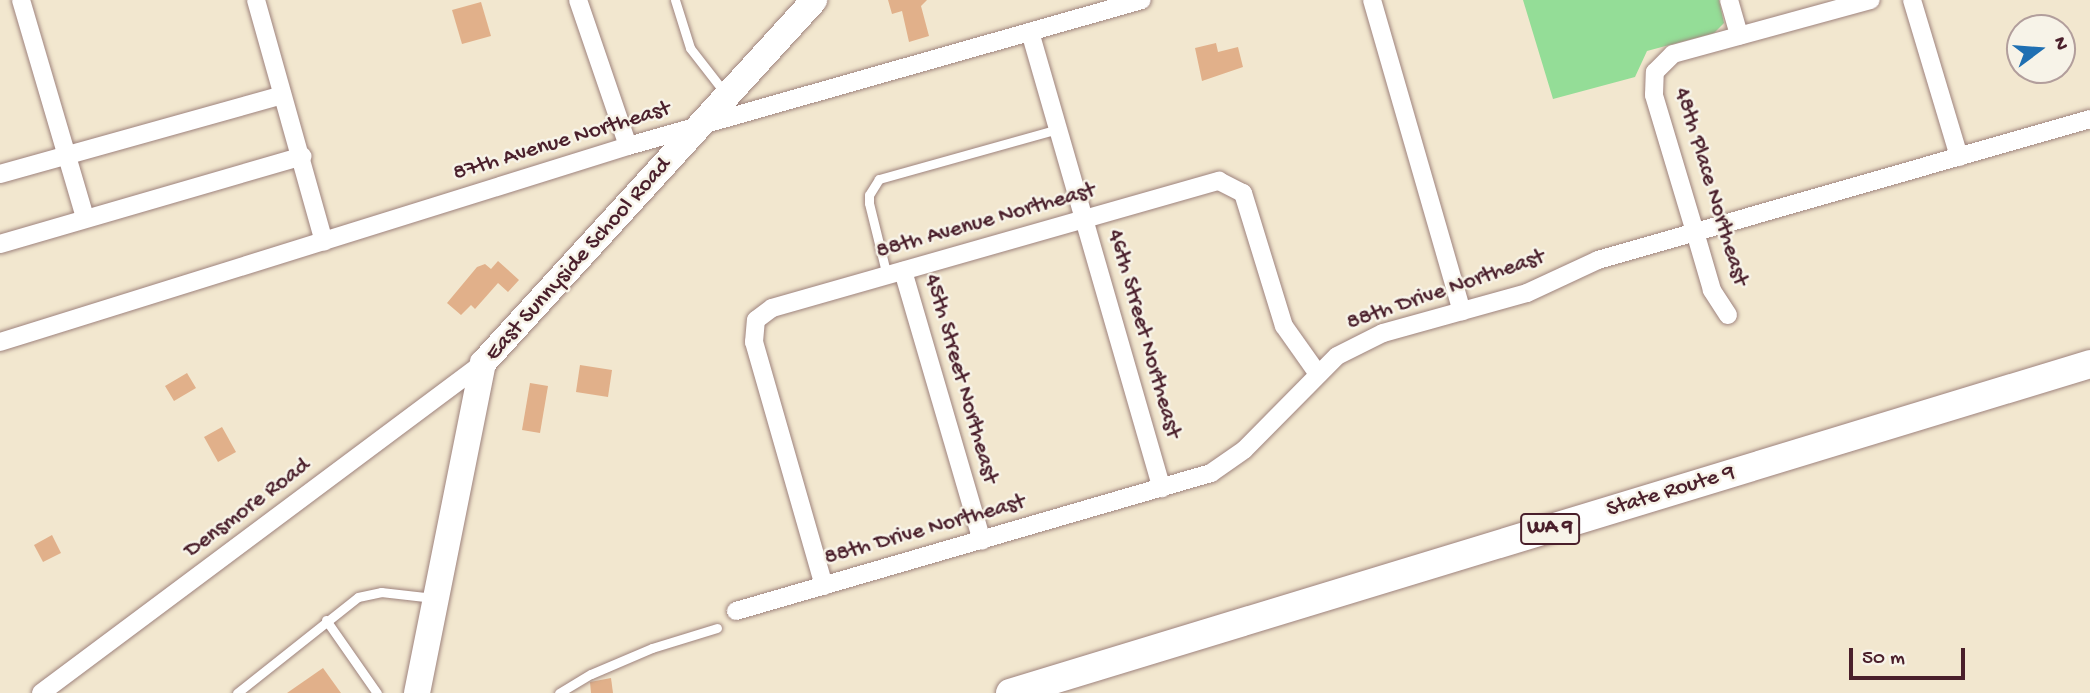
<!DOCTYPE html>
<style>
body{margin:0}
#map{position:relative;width:2090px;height:693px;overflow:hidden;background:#f2e7cf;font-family:"Gochi Hand",sans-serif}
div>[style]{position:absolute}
.green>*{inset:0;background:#94dd97}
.building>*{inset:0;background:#e1b08a}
.roads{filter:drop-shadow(0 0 2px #9e837d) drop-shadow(0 0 2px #9e837d)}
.lane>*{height:9px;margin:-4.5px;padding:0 4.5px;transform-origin:4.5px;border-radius:4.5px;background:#fff}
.street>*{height:18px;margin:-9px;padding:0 9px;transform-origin:9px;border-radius:9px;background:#fff}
.secondary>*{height:26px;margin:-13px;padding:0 13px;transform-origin:13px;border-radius:13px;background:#fff}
.primary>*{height:28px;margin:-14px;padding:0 14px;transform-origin:14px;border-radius:14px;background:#fff}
span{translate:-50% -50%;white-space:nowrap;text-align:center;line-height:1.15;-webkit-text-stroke:5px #f7f3e8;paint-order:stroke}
.shield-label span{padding:2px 5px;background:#f7f3e8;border:2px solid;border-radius:5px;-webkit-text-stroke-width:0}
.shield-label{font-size:21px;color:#4a1f2b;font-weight:700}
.street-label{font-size:23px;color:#4a1f2b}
.north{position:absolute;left:2006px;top:14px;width:70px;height:70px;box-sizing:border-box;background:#f7f3e8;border:2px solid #b29e9c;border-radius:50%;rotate:74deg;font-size:19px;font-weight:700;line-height:28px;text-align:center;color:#4a1f2b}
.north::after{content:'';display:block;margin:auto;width:24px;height:32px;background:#1f6fb2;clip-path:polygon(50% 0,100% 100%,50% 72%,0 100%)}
.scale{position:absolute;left:1849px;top:648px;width:116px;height:32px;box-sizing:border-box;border:4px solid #4a1f2b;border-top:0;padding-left:9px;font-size:21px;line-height:24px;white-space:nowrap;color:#4a1f2b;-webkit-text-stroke:5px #f7f3e8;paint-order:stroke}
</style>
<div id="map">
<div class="green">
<div style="clip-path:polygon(1523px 0,1719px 0,1724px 23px,1714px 33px,1647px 51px,1635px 77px,1553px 99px)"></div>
</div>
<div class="building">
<div style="clip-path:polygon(888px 0,927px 0,921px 6px,929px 36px,909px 42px,902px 11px,892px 14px)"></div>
<div style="clip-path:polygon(481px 2px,491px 36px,462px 44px,452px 10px)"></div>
<div style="clip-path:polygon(1216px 43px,1218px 52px,1238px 47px,1243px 67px,1202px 81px,1195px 48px)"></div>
<div style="clip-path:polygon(498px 261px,519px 280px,508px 292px,498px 283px,475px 309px,471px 305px,461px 315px,447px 303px,477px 267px,485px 264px,491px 269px)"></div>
<div style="clip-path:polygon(580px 365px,612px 370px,608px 397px,576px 392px)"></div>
<div style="clip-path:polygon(187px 373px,196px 388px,174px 401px,165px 386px)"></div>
<div style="clip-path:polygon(530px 383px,548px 386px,540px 433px,522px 430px)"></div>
<div style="clip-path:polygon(222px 427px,236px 452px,218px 462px,204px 437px)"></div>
<div style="clip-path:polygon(52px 535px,61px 553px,43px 562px,34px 545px)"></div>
<div style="clip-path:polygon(323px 668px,341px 693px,287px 693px)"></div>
<div style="clip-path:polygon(611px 678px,613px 693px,591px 693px,590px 682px)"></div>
</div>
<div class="roads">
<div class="lane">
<div style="left:675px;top:0;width:50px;rotate:72.6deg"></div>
<div style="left:690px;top:48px;width:57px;rotate:52.1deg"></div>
<div style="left:887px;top:276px;width:75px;rotate:-103.9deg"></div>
<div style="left:869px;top:203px;width:8px;rotate:-90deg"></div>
<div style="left:869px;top:195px;width:19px;rotate:-58deg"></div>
<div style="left:879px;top:179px;width:186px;rotate:-15.6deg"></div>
<div style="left:326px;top:620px;width:89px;rotate:55.1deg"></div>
<div style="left:237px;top:693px;width:154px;rotate:-38.4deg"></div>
<div style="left:358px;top:597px;width:24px;rotate:-12deg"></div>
<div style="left:381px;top:592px;width:53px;rotate:6.5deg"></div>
<div style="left:559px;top:693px;width:37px;rotate:-31deg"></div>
<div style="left:591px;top:674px;width:66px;rotate:-23.1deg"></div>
<div style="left:652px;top:648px;width:68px;rotate:-17.1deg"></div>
</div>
<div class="street">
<div style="left:21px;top:0;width:227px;rotate:73.6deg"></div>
<div style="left:256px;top:0;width:251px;rotate:74.3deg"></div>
<div style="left:578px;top:0;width:154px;rotate:71.1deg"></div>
<div style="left:1372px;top:0;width:324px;rotate:73.9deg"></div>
<div style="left:1729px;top:0;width:37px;rotate:74deg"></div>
<div style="left:1912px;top:0;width:164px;rotate:73.3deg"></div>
<div style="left:1030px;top:32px;width:475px;rotate:73.9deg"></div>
<div style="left:0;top:174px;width:293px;rotate:-15.6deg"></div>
<div style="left:0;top:244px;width:315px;rotate:-16.2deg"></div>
<div style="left:903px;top:271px;width:281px;rotate:73.7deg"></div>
<div style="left:1728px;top:315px;width:30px;rotate:-123deg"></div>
<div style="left:1712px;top:290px;width:60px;rotate:-106.3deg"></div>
<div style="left:1695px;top:232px;width:143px;rotate:-106.7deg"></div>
<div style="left:1654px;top:95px;width:23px;rotate:-88deg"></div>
<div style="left:1655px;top:72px;width:25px;rotate:-45deg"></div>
<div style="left:1673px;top:54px;width:205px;rotate:-15.3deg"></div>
<div style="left:0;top:342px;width:658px;rotate:-17.33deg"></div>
<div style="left:628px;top:146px;width:534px;rotate:-15.86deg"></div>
<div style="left:824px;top:586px;width:254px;rotate:-106deg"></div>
<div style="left:754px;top:342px;width:22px;rotate:-85deg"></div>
<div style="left:756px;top:320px;width:20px;rotate:-37deg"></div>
<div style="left:772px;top:308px;width:465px;rotate:-15.9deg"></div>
<div style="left:1219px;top:181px;width:27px;rotate:27deg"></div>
<div style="left:1243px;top:193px;width:139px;rotate:72.9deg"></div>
<div style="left:1284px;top:326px;width:59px;rotate:54.7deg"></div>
<div style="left:736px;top:611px;width:495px;rotate:-16.2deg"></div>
<div style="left:1211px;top:473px;width:40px;rotate:-34.9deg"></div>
<div style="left:1244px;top:450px;width:132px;rotate:-45.3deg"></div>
<div style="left:1337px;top:356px;width:51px;rotate:-26.6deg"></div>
<div style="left:1383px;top:333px;width:149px;rotate:-15.5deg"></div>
<div style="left:1527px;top:293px;width:78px;rotate:-24.9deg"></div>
<div style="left:1598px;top:260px;width:512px;rotate:-15.99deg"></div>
<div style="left:41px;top:693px;width:552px;rotate:-36.75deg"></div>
</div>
<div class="secondary">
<div style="left:417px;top:693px;width:337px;rotate:-78.7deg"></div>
<div style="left:483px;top:363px;width:491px;rotate:-47.6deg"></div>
</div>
<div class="primary">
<div style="left:1010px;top:693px;width:1129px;rotate:-16.94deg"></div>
</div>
</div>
<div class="shield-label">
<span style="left:1550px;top:529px">WA 9</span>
</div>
<div class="street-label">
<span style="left:562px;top:142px;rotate:-17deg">87th Avenue Northeast</span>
<span style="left:1710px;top:187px;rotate:73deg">48th Place Northeast</span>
<span style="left:986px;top:222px;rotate:-16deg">88th Avenue Northeast</span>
<span style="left:579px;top:260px;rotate:-48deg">East Sunnyside School Road</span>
<span style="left:1446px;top:291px;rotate:-19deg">88th Drive Northeast</span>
<span style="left:1143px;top:334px;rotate:74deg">46th Street Northeast</span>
<span style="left:960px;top:379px;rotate:74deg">45th Street Northeast</span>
<span style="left:1671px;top:492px;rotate:-17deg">State Route 9</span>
<span style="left:248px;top:509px;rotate:-37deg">Densmore Road</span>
<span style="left:925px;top:531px;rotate:-16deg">88th Drive Northeast</span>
</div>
<div class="north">N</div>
<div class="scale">50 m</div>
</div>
